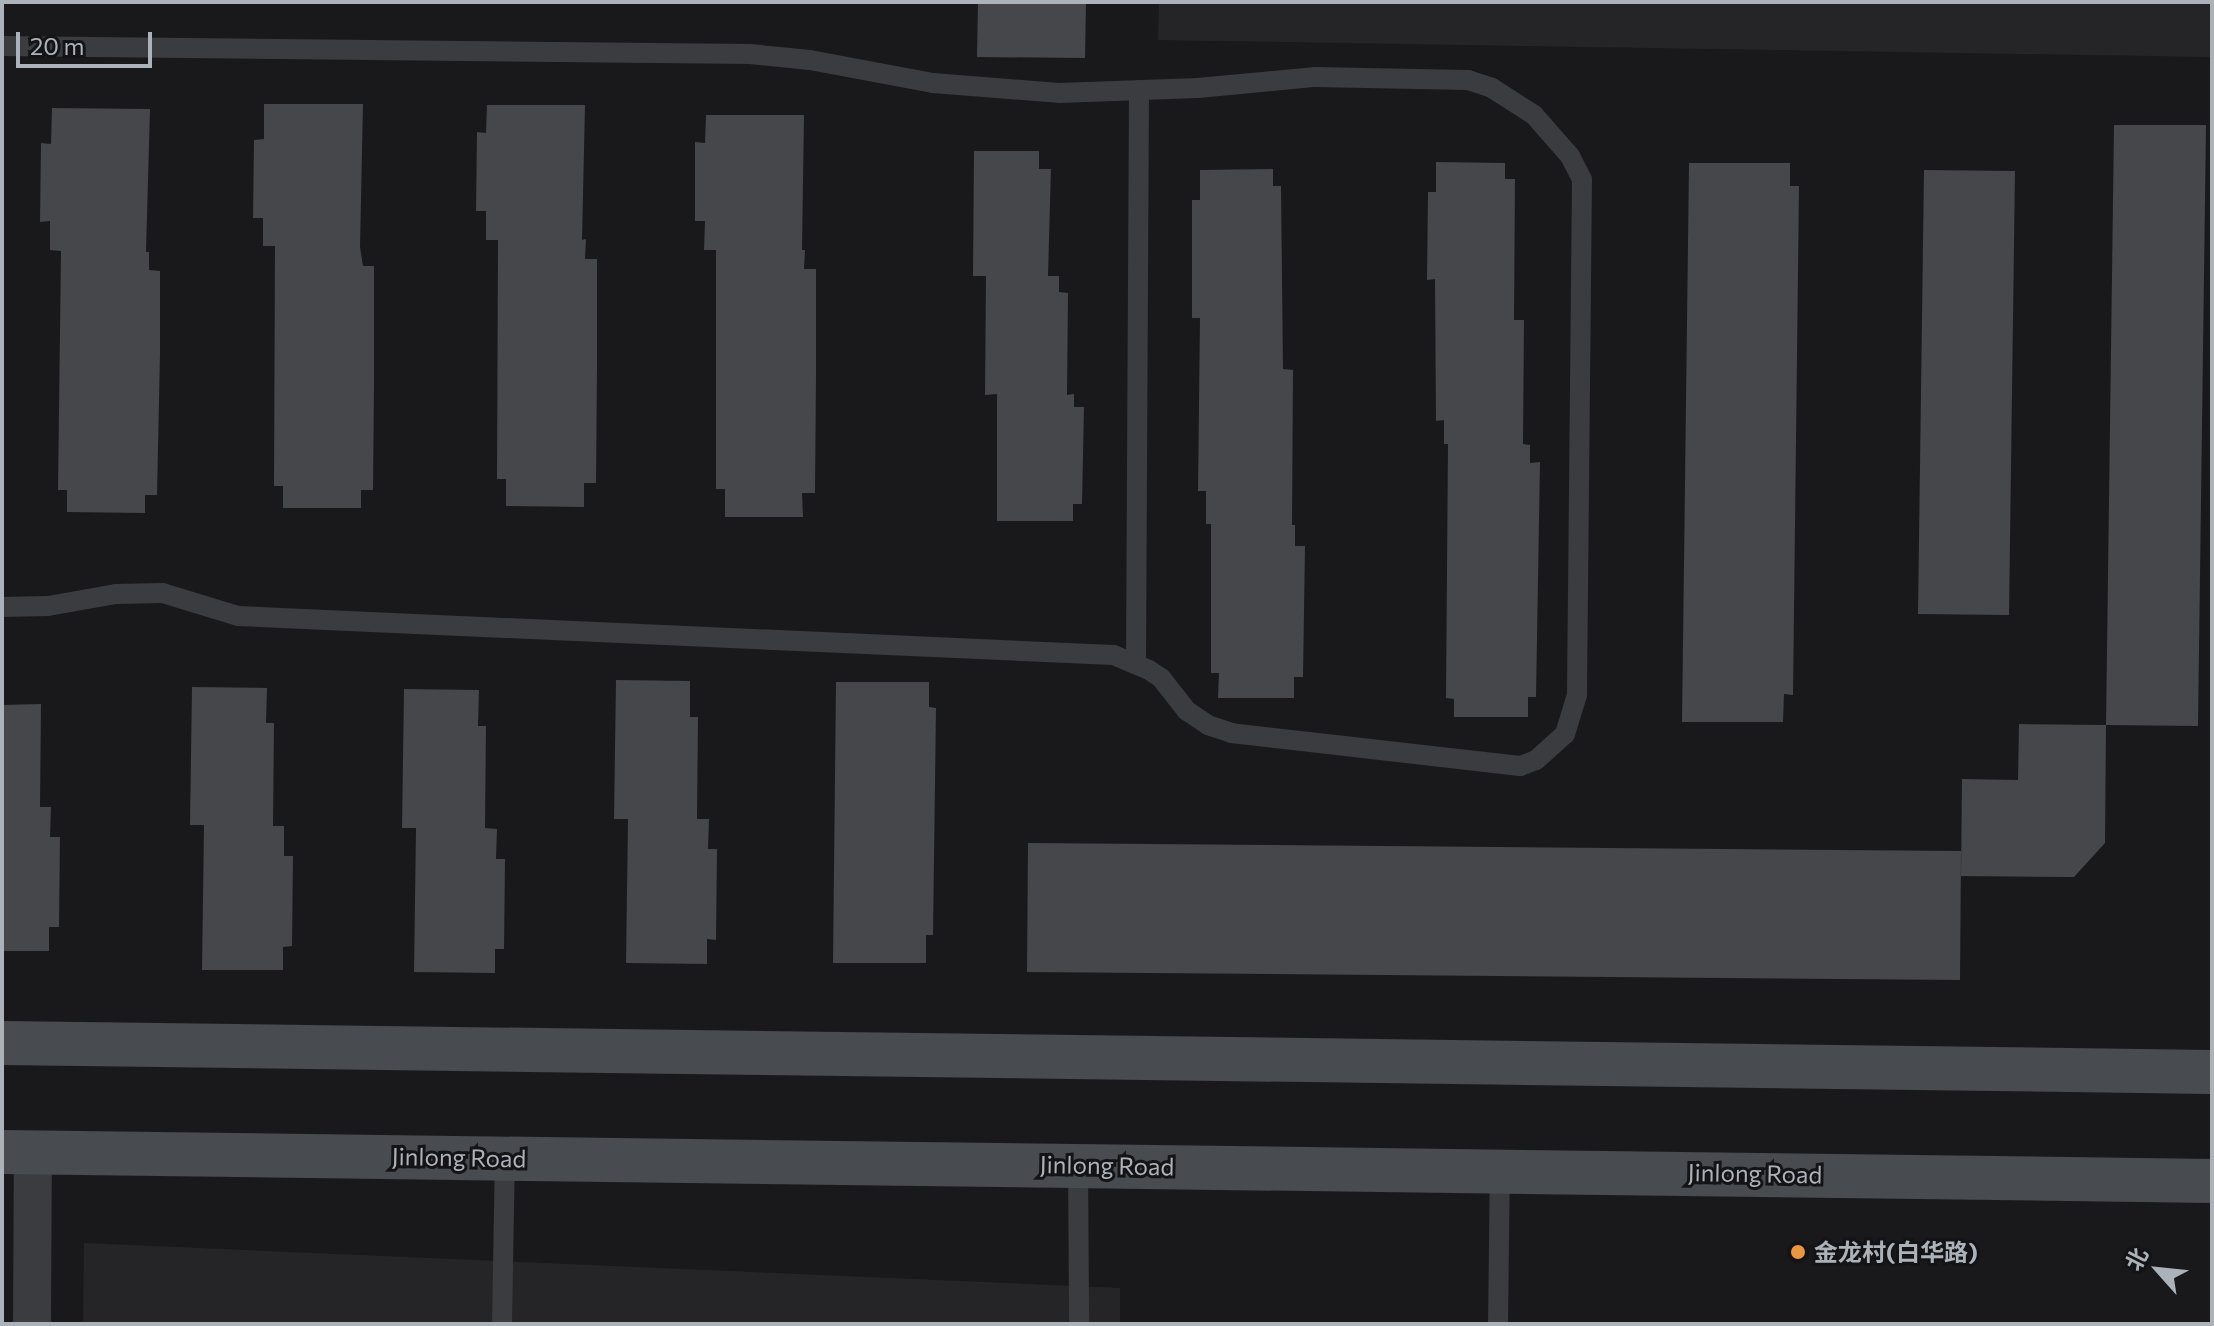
<!DOCTYPE html>
<meta charset="utf-8">
<style>
body{margin:0}
#map{position:relative;width:2214px;height:1326px;overflow:hidden;background:#19191b;font-family:Commissioner,"Noto Sans SC",sans-serif}
div>[style]{position:absolute}
.built>*{inset:0;background:#252528}
.building>*{inset:0;background:#46474b}
.service>*{height:20px;margin:-10px;padding:0 10px;transform-origin:10px;border-radius:10px;background:#3a3c3f}
.minor>*{height:38px;margin:-19px;padding:0 19px;transform-origin:19px;border-radius:19px;background:#3a3c3f}
.secondary>*{height:44px;margin:-22px;padding:0 22px;transform-origin:22px;border-radius:22px;background:#484b4f}
.dots>*{width:22px;height:22px;translate:-50% -50%;box-sizing:border-box;border:4px solid #141416;border-radius:50%}
span{translate:-50% -50%;white-space:nowrap;text-align:center;line-height:1.15;-webkit-text-stroke:6px #141416;paint-order:stroke}
.street-label{font-size:24px;color:#acb2ba}
.poi-label{font-size:24px;color:#acb2ba;font-weight:700}
.left{translate:0 -50%;text-align:left}
.frame{position:absolute;inset:0;border:4px solid #acb2ba;pointer-events:none}
.north{position:absolute;left:2118px;top:1230px;width:80px;height:80px;-webkit-text-stroke:6px #141416;paint-order:stroke;rotate:297deg;font-size:22px;font-weight:700;line-height:32px;text-align:center;color:#acb2ba}
.north::after{content:'';display:block;margin:auto;width:28px;height:36px;background:#acb2ba;clip-path:polygon(50% 0,100% 100%,50% 72%,0 100%)}
.scale{position:absolute;left:16px;top:32px;width:136px;height:36px;box-sizing:border-box;border:4px solid #acb2ba;border-top:0;padding-left:10px;font-size:24px;line-height:28px;white-space:nowrap;color:#acb2ba;-webkit-text-stroke:6px #141416;paint-order:stroke}
</style>
<div id="map">
<div class="built">
<div style="clip-path:polygon(1159px 2px,2212px 2px,2212px 57px,1158px 40px)"></div>
<div style="clip-path:polygon(84px 1243px,1120px 1288px,1120px 1324px,83px 1324px)"></div>
</div>
<div class="building">
<div style="clip-path:polygon(978px 2px,1086px 2px,1085px 58px,977px 57px)"></div>
<div style="clip-path:polygon(264px 104px,363px 104px,360px 247px,363px 266px,374px 266px,374px 383px,373px 490px,361px 490px,361px 508px,283px 508px,283px 486px,274px 486px,275px 246px,263px 246px,263px 218px,253px 218px,254px 140px,264px 139px)"></div>
<div style="clip-path:polygon(487px 105px,585px 105px,582px 240px,586px 239px,585px 259px,597px 259px,597px 368px,596px 483px,584px 483px,584px 507px,506px 506px,506px 479px,497px 479px,498px 240px,486px 240px,486px 211px,476px 211px,477px 132px,486px 133px)"></div>
<div style="clip-path:polygon(52px 108px,150px 109px,146px 252px,149px 252px,149px 270px,160px 271px,160px 354px,157px 495px,145px 495px,145px 513px,67px 512px,67px 490px,58px 490px,61px 251px,50px 250px,50px 221px,40px 222px,41px 143px,51px 144px)"></div>
<div style="clip-path:polygon(706px 115px,804px 115px,802px 250px,805px 250px,804px 269px,816px 269px,816px 378px,815px 493px,802px 493px,803px 517px,725px 517px,725px 489px,716px 489px,716px 250px,704px 250px,705px 221px,695px 221px,695px 142px,705px 143px)"></div>
<div style="clip-path:polygon(2114px 125px,2206px 125px,2198px 726px,2106px 725px)"></div>
<div style="clip-path:polygon(974px 151px,1039px 151px,1039px 169px,1051px 169px,1048px 276px,1059px 276px,1059px 292px,1068px 293px,1067px 395px,1074px 394px,1074px 407px,1084px 407px,1082px 504px,1073px 504px,1073px 521px,997px 521px,997px 394px,985px 395px,986px 276px,973px 276px)"></div>
<div style="clip-path:polygon(1436px 162px,1505px 163px,1505px 179px,1515px 179px,1514px 320px,1524px 320px,1523px 444px,1530px 445px,1530px 463px,1540px 462px,1536px 697px,1528px 697px,1528px 717px,1454px 717px,1454px 699px,1446px 698px,1448px 444px,1444px 444px,1444px 420px,1436px 421px,1435px 279px,1427px 280px,1428px 192px,1436px 192px)"></div>
<div style="clip-path:polygon(1689px 163px,1790px 163px,1790px 186px,1799px 186px,1793px 695px,1784px 694px,1783px 722px,1682px 722px)"></div>
<div style="clip-path:polygon(1273px 169px,1273px 186px,1281px 186px,1283px 369px,1293px 370px,1292px 525px,1295px 525px,1295px 546px,1305px 546px,1303px 677px,1294px 677px,1294px 698px,1218px 698px,1219px 673px,1211px 673px,1211px 524px,1206px 524px,1206px 491px,1198px 491px,1200px 318px,1192px 318px,1192px 200px,1200px 200px,1200px 170px)"></div>
<div style="clip-path:polygon(1924px 170px,2015px 171px,2009px 615px,1918px 614px)"></div>
<div style="clip-path:polygon(616px 680px,690px 681px,690px 717px,698px 717px,697px 819px,709px 819px,708px 849px,717px 849px,716px 940px,707px 939px,707px 964px,626px 963px,628px 819px,614px 819px)"></div>
<div style="clip-path:polygon(836px 682px,929px 682px,929px 707px,936px 708px,933px 935px,926px 935px,926px 963px,833px 963px)"></div>
<div style="clip-path:polygon(192px 687px,267px 688px,266px 723px,274px 723px,273px 826px,284px 826px,284px 856px,293px 856px,292px 946px,283px 947px,283px 970px,202px 970px,204px 825px,190px 825px)"></div>
<div style="clip-path:polygon(404px 689px,479px 690px,478px 726px,486px 726px,485px 828px,497px 829px,496px 859px,505px 859px,504px 949px,495px 949px,495px 973px,414px 972px,416px 828px,402px 828px)"></div>
<div style="clip-path:polygon(41px 704px,40px 807px,51px 807px,50px 837px,60px 837px,59px 927px,49px 927px,49px 951px,2px 951px,2px 705px)"></div>
<div style="clip-path:polygon(2019px 724px,2106px 725px,2105px 843px,2074px 877px,1961px 876px,1962px 779px,2018px 780px)"></div>
<div style="clip-path:polygon(1028px 843px,1961px 851px,1960px 980px,1027px 972px)"></div>
</div>
<div class="service">
<div style="left:2px;top:46px;width:748px;rotate:0.61deg"></div>
<div style="left:750px;top:54px;width:60px;rotate:5.7deg"></div>
<div style="left:810px;top:60px;width:125px;rotate:10.6deg"></div>
<div style="left:933px;top:83px;width:126px;rotate:4.5deg"></div>
<div style="left:1059px;top:93px;width:139px;rotate:-2.1deg"></div>
<div style="left:1198px;top:88px;width:118px;rotate:-5.4deg"></div>
<div style="left:1315px;top:77px;width:153px;rotate:1.1deg"></div>
<div style="left:1468px;top:80px;width:25px;rotate:18deg"></div>
<div style="left:1492px;top:88px;width:50px;rotate:32.7deg"></div>
<div style="left:1534px;top:115px;width:55px;rotate:48.7deg"></div>
<div style="left:1570px;top:156px;width:27px;rotate:63deg"></div>
<div style="left:1582px;top:180px;width:515px;rotate:90.56deg"></div>
<div style="left:1577px;top:695px;width:41px;rotate:107.1deg"></div>
<div style="left:1565px;top:734px;width:39px;rotate:138deg"></div>
<div style="left:1536px;top:760px;width:17px;rotate:159deg"></div>
<div style="left:1520px;top:766px;width:290px;rotate:-173.5deg"></div>
<div style="left:1232px;top:733px;width:25px;rotate:-162deg"></div>
<div style="left:1208px;top:725px;width:25px;rotate:-146deg"></div>
<div style="left:1187px;top:711px;width:42px;rotate:-128.2deg"></div>
<div style="left:1161px;top:678px;width:14px;rotate:-146deg"></div>
<div style="left:1149px;top:670px;width:39px;rotate:-157deg"></div>
<div style="left:1113px;top:655px;width:876px;rotate:-177.45deg"></div>
<div style="left:238px;top:616px;width:78px;rotate:-163deg"></div>
<div style="left:163px;top:593px;width:47px;rotate:178.8deg"></div>
<div style="left:116px;top:594px;width:69px;rotate:170deg"></div>
<div style="left:48px;top:606px;width:46px;rotate:178.8deg"></div>
<div style="left:1136px;top:662px;width:572px;rotate:-89.7deg"></div>
<div style="left:1078px;top:1164px;width:160px;rotate:89.6deg"></div>
<div style="left:502px;top:1324px;width:166px;rotate:-89deg"></div>
<div style="left:1498px;top:1324px;width:155px;rotate:-89.3deg"></div>
</div>
<div class="minor">
<div style="left:32px;top:1324px;width:172px;rotate:-89.7deg"></div>
</div>
<div class="secondary">
<div style="left:2px;top:1043px;width:2210px;rotate:0.75deg"></div>
<div style="left:2px;top:1152px;width:2210px;rotate:0.75deg"></div>
</div>
<div class="dots">
<div style="left:1798px;top:1252px;background:#e99642"></div>
</div>
<div class="street-label">
<span style="left:459px;top:1157px;rotate:1deg">Jinlong Road</span>
<span style="left:1107px;top:1165px;rotate:1deg">Jinlong Road</span>
<span style="left:1755px;top:1173px;rotate:1deg">Jinlong Road</span>
</div>
<div class="poi-label">
<span class="left" style="left:1814px;top:1252px">金龙村(白华路)</span>
</div>
<div class="frame"></div>
<div class="north">北</div>
<div class="scale">20 m</div>
</div>
